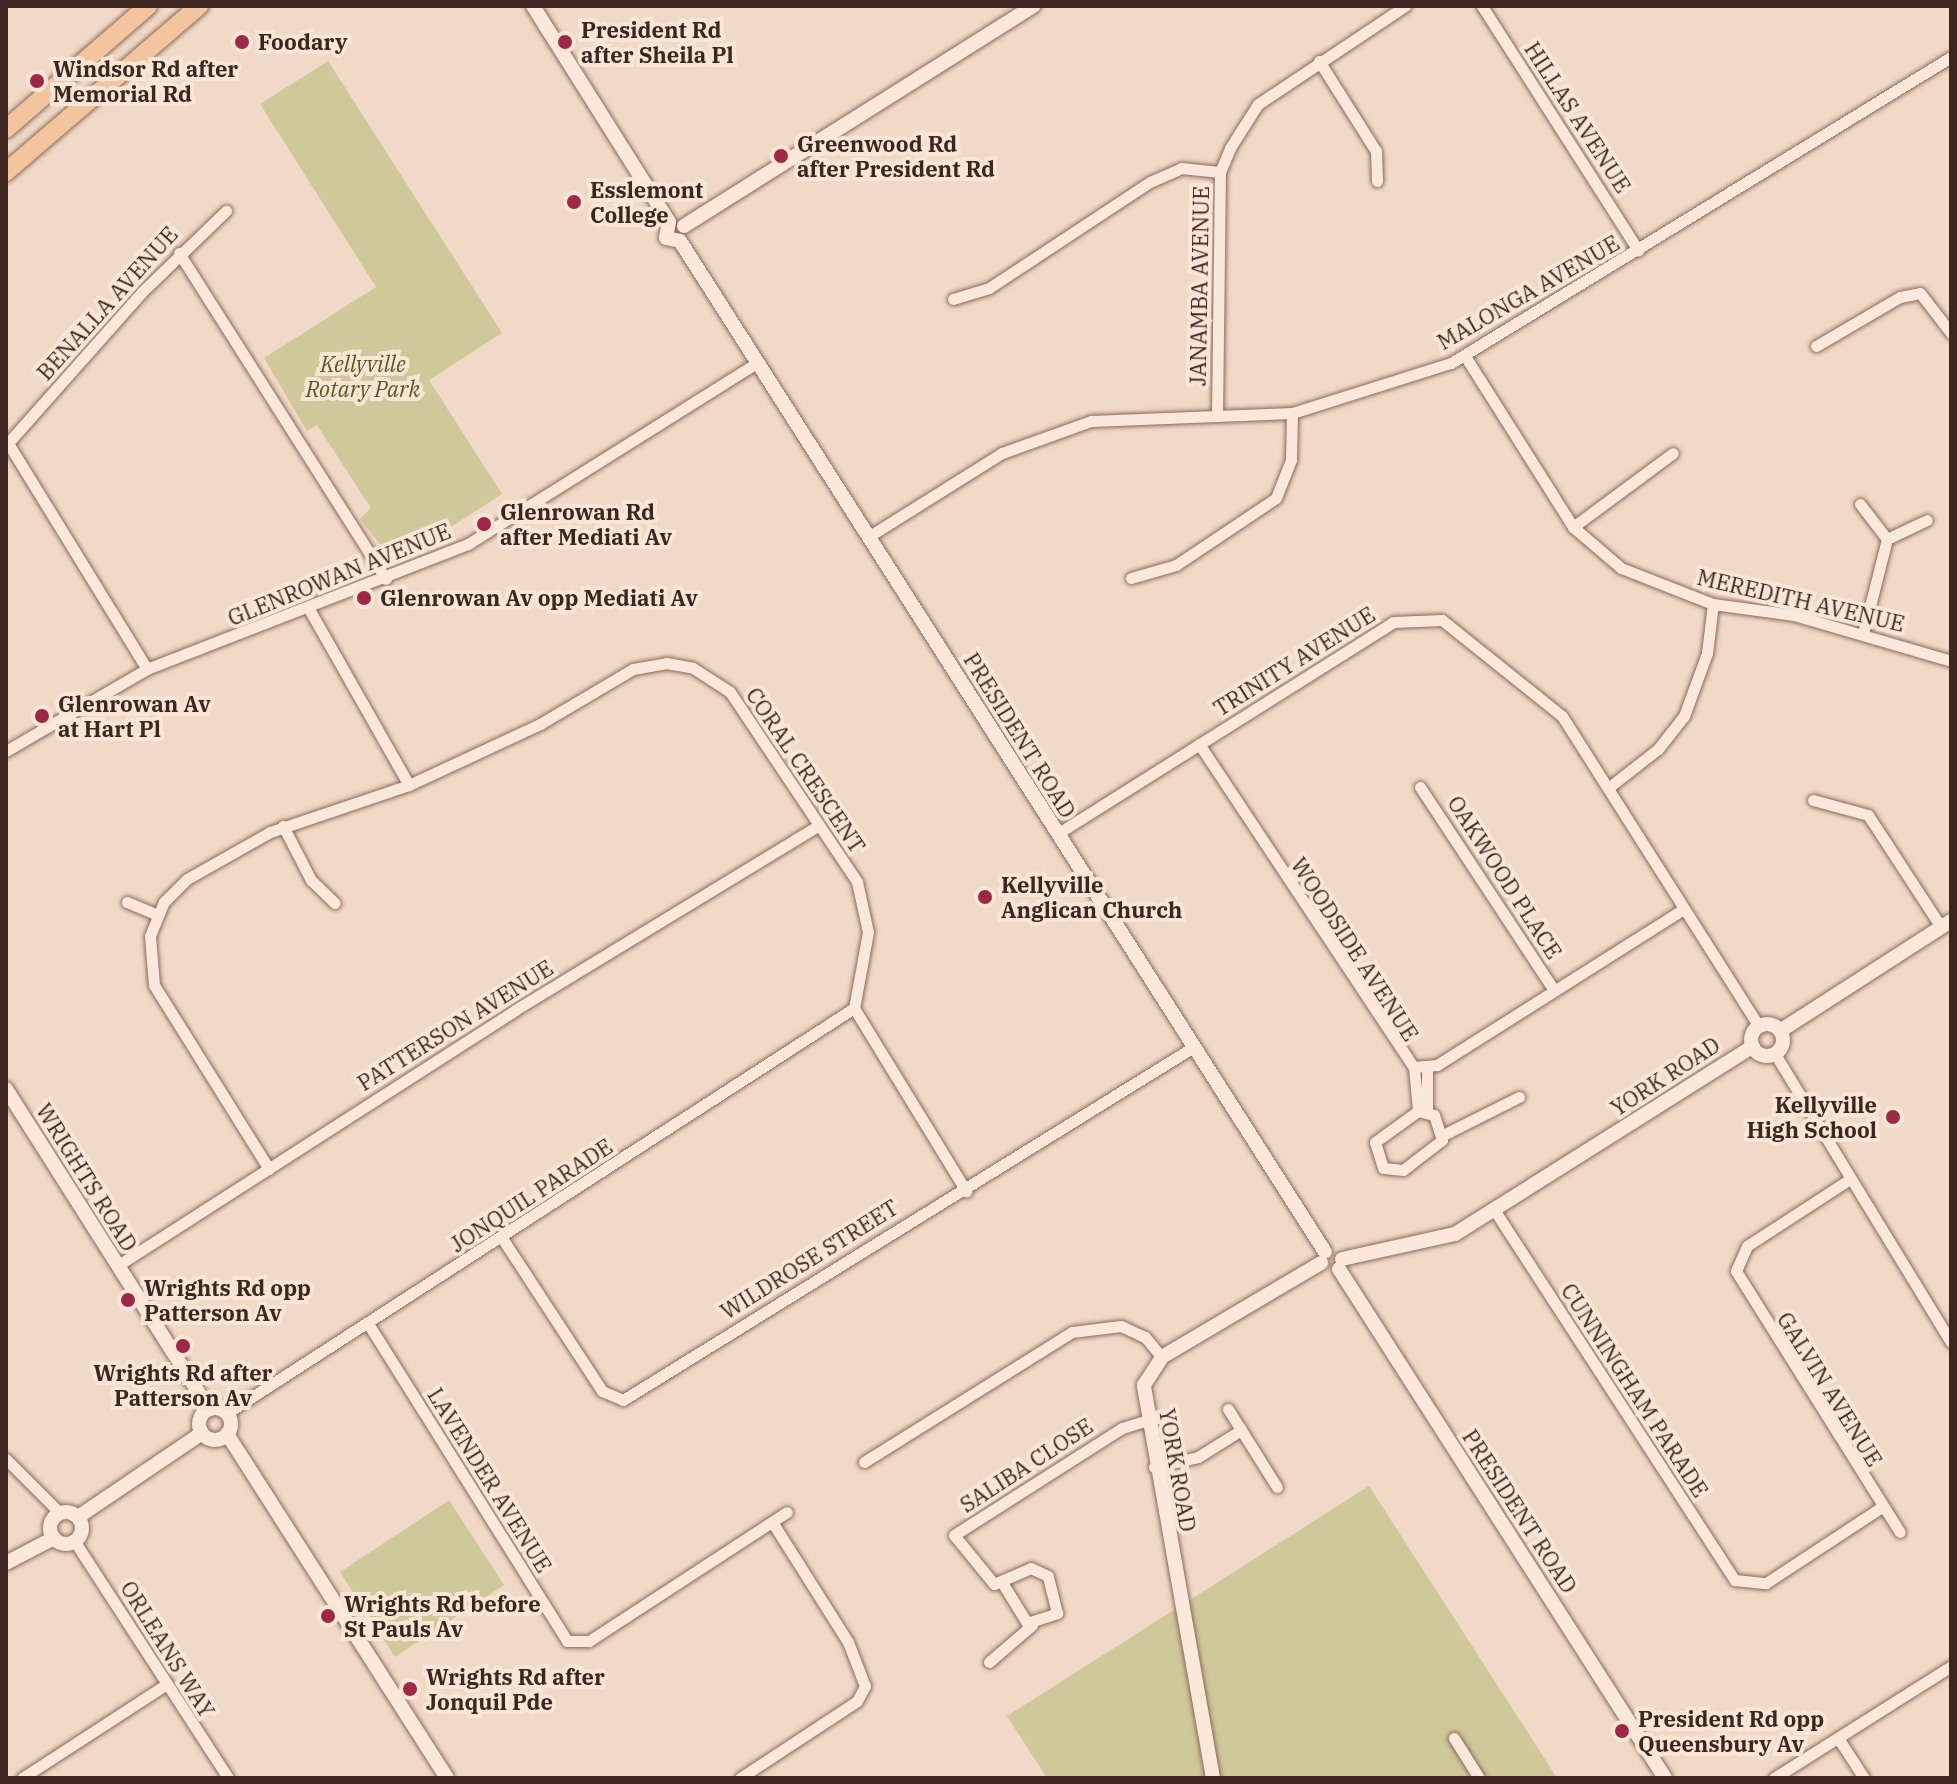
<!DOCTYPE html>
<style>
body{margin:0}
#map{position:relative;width:1957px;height:1784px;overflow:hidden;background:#f0d9c6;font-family:"IBM Plex Serif",serif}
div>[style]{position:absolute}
.green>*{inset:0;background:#cfc899}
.roads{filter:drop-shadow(0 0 2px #8c695b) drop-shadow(0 0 2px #8c695b)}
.minor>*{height:11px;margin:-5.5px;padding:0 5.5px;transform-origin:5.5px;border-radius:5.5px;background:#fae9da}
.tertiary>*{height:14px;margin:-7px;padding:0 7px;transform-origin:7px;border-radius:7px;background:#fae9da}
.tertiary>.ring{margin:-7px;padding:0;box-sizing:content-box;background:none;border:14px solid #fae9da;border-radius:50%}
.primary>*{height:18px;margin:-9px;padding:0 9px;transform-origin:9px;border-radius:9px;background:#f3c49e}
.dots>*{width:22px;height:22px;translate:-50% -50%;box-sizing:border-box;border:4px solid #f7e6d6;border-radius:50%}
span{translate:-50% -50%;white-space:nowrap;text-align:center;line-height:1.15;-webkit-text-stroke:8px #f7e6d6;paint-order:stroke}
.poi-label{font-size:22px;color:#3c261f;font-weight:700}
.left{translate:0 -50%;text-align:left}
.right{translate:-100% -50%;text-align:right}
.street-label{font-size:22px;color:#3c261f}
.park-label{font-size:22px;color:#585925;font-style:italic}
.frame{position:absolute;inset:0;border:8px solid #3c261f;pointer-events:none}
</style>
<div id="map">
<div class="green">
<div style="clip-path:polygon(328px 61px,502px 333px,429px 380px,502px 494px,395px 563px,360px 519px,371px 508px,317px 425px,307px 431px,264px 358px,376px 287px,260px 104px)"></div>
<div style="clip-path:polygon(1369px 1486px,1557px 1778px,1047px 1778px,1007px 1716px)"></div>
<div style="clip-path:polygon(449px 1500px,504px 1585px,395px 1657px,340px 1572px)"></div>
</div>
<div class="roads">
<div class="minor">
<div style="left:1482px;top:6px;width:290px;rotate:57.4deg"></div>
<div style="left:1319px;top:61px;width:107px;rotate:57.7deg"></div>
<div style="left:1376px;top:151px;width:30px;rotate:88deg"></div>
<div style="left:179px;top:253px;width:386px;rotate:57.6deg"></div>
<div style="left:953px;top:299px;width:38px;rotate:-17deg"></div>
<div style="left:989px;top:288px;width:193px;rotate:-33.4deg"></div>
<div style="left:1150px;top:182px;width:34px;rotate:-24deg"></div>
<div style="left:1181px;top:168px;width:39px;rotate:6deg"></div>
<div style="left:1816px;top:346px;width:97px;rotate:-30.3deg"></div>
<div style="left:1900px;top:297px;width:20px;rotate:-11deg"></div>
<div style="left:1920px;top:293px;width:51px;rotate:52.2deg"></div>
<div style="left:1465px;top:356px;width:202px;rotate:57.7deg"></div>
<div style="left:1573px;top:527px;width:63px;rotate:40.5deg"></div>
<div style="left:1621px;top:568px;width:99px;rotate:21.4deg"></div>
<div style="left:1713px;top:604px;width:82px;rotate:7.7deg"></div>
<div style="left:1794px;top:615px;width:164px;rotate:16.3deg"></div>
<div style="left:1217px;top:416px;width:244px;rotate:-89.3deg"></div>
<div style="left:1220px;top:172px;width:26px;rotate:-67deg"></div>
<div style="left:1230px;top:148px;width:52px;rotate:-57.5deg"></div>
<div style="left:1258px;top:104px;width:177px;rotate:-33.7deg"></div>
<div style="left:1860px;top:504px;width:44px;rotate:52.4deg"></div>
<div style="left:1887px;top:539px;width:98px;rotate:104.2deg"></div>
<div style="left:1573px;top:527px;width:124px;rotate:-36.5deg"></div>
<div style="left:868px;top:537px;width:158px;rotate:-32.1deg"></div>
<div style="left:1002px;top:453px;width:95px;rotate:-19.8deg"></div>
<div style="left:1091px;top:421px;width:201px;rotate:-2.3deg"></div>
<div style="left:1292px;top:413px;width:167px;rotate:-17.5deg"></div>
<div style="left:1451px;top:363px;width:586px;rotate:-31.47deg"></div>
<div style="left:1887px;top:539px;width:44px;rotate:-25.4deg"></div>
<div style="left:1131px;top:578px;width:47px;rotate:-16.1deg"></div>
<div style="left:1176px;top:565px;width:120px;rotate:-33.8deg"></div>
<div style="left:1276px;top:498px;width:41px;rotate:-68.5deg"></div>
<div style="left:1291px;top:460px;width:47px;rotate:-88.8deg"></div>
<div style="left:309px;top:609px;width:202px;rotate:60.4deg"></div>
<div style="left:147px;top:669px;width:265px;rotate:-121.6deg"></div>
<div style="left:8px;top:443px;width:202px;rotate:-48.4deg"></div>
<div style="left:142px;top:292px;width:117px;rotate:-44deg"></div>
<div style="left:1199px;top:744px;width:388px;rotate:56.4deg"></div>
<div style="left:1414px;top:1067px;width:23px;rotate:-5deg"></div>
<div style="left:1437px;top:1065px;width:292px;rotate:-32.3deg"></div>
<div style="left:6px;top:751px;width:163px;rotate:-30.2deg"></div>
<div style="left:147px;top:669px;width:344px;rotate:-21.3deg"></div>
<div style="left:468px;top:544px;width:341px;rotate:-32.1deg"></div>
<div style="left:1420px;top:787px;width:243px;rotate:56.6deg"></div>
<div style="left:1608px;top:788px;width:63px;rotate:-38deg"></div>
<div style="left:1658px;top:749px;width:42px;rotate:-51.8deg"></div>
<div style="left:1684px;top:716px;width:67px;rotate:-69.9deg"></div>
<div style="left:1707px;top:653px;width:49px;rotate:-83deg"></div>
<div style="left:1813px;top:800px;width:57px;rotate:15.3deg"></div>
<div style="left:1868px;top:815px;width:134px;rotate:56.9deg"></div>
<div style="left:283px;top:826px;width:61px;rotate:62.6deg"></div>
<div style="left:311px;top:880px;width:33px;rotate:44deg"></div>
<div style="left:1057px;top:834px;width:397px;rotate:-32.2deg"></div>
<div style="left:1393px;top:622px;width:49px;rotate:-2.3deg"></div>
<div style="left:1442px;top:620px;width:154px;rotate:38.7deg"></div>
<div style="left:1562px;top:716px;width:368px;rotate:57.6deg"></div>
<div style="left:127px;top:902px;width:33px;rotate:23deg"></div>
<div style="left:1775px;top:1054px;width:338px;rotate:58.6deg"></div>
<div style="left:1414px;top:1067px;width:44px;rotate:84.8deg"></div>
<div style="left:1427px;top:1068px;width:43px;rotate:90deg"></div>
<div style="left:1418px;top:1111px;width:16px;rotate:14deg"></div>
<div style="left:1434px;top:1115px;width:26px;rotate:72deg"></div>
<div style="left:1442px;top:1140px;width:49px;rotate:142.4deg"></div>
<div style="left:1403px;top:1170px;width:20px;rotate:-174deg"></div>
<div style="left:1383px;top:1168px;width:27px;rotate:-107deg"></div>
<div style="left:1375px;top:1142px;width:53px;rotate:-35.8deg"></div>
<div style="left:1443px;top:1135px;width:85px;rotate:-26.6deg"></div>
<div style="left:269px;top:1169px;width:217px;rotate:-122deg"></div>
<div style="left:154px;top:985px;width:49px;rotate:-94.7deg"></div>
<div style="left:150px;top:936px;width:37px;rotate:-68deg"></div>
<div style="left:164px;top:902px;width:33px;rotate:-45deg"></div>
<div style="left:187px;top:879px;width:95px;rotate:-29.5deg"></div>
<div style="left:270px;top:832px;width:147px;rotate:-18.7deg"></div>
<div style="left:409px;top:785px;width:145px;rotate:-25deg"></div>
<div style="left:540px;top:724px;width:108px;rotate:-30.6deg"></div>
<div style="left:633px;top:669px;width:34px;rotate:-10deg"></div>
<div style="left:666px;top:663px;width:27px;rotate:10deg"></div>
<div style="left:693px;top:668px;width:44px;rotate:33deg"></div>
<div style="left:730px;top:692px;width:229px;rotate:56.2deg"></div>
<div style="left:857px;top:882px;width:51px;rotate:77.6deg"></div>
<div style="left:868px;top:932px;width:77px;rotate:100.4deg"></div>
<div style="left:854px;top:1008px;width:215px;rotate:58.5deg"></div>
<div style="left:1850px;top:1179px;width:123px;rotate:147deg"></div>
<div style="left:1747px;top:1246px;width:27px;rotate:114deg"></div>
<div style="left:1736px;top:1271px;width:308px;rotate:57.9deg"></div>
<div style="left:1495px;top:1211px;width:440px;rotate:57deg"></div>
<div style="left:1735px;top:1580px;width:31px;rotate:6deg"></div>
<div style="left:1766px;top:1583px;width:136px;rotate:-33.3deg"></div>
<div style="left:502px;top:1238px;width:183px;rotate:56.8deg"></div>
<div style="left:602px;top:1391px;width:23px;rotate:23deg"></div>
<div style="left:623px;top:1400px;width:673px;rotate:-31.75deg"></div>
<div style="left:117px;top:1266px;width:473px;rotate:-32.7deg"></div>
<div style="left:515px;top:1010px;width:354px;rotate:-31.3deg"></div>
<div style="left:369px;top:1325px;width:373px;rotate:57.9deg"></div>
<div style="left:567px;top:1641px;width:22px"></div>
<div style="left:589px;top:1641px;width:236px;rotate:-33.1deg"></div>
<div style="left:1228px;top:1409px;width:92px;rotate:57.9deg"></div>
<div style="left:227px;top:1413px;width:746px;rotate:-32.86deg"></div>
<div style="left:6px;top:1459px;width:76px;rotate:45deg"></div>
<div style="left:864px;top:1462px;width:245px;rotate:-32deg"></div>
<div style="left:1072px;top:1332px;width:49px;rotate:-7deg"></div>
<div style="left:1121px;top:1326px;width:26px;rotate:25deg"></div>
<div style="left:1145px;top:1337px;width:26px;rotate:50deg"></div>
<div style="left:1154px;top:1467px;width:45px;rotate:-12.8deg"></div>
<div style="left:1198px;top:1457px;width:51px;rotate:-32.1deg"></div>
<div style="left:75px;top:1542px;width:281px;rotate:57deg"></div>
<div style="left:1003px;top:1584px;width:46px;rotate:58.4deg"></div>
<div style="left:1027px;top:1623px;width:32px;rotate:-18deg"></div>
<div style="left:1057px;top:1613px;width:38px;rotate:-104deg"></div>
<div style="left:1048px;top:1576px;width:19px;rotate:-155deg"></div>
<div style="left:1031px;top:1568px;width:40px;rotate:156.6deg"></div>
<div style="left:994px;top:1584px;width:63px;rotate:-129.2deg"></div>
<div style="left:954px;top:1535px;width:199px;rotate:-32.5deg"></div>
<div style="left:1122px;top:1428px;width:24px;rotate:-17deg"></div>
<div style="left:989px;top:1662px;width:57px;rotate:-40.7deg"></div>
<div style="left:1454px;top:1738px;width:47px;rotate:58deg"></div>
<div style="left:1838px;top:1738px;width:48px;rotate:57deg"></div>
<div style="left:22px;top:1778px;width:171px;rotate:-33deg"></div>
<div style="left:740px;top:1778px;width:140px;rotate:-33.3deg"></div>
<div style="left:857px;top:1701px;width:17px;rotate:-62deg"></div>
<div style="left:865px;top:1686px;width:47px;rotate:-111.1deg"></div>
<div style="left:848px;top:1642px;width:142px;rotate:-122.3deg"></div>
<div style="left:1774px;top:1778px;width:209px;rotate:-32.3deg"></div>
</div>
<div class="tertiary">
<div style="left:533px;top:6px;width:255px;rotate:57.8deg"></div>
<div style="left:669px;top:222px;width:16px;rotate:101deg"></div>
<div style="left:666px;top:238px;width:14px;rotate:12deg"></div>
<div style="left:684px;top:226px;width:413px;rotate:-32.2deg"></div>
<div style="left:680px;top:241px;width:1199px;rotate:57.46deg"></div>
<div class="ring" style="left:1751px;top:1024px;width:18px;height:18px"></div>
<div style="left:1780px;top:1031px;width:203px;rotate:-32.8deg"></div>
<div style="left:6px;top:1089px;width:379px;rotate:57.6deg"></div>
<div style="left:1342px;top:1259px;width:116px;rotate:-12.5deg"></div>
<div style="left:1455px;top:1234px;width:352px;rotate:-32.2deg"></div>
<div style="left:1339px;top:1269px;width:604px;rotate:57.36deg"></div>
<div class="ring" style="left:199px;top:1408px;width:18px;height:18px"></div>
<div style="left:227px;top:1434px;width:408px;rotate:57.4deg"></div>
<div class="ring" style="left:50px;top:1512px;width:18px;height:18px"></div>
<div style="left:78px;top:1517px;width:150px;rotate:-34.1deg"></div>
<div style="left:6px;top:1563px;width:54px;rotate:-27.5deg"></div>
<div style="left:1213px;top:1778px;width:399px;rotate:-100deg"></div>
<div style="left:1144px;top:1385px;width:33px;rotate:-57deg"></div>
<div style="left:1162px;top:1357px;width:185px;rotate:-30.6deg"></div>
</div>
<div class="primary">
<div style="left:6px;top:129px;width:188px;rotate:-40.9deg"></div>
<div style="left:6px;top:172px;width:255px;rotate:-40.7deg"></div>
</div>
</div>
<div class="dots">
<div style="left:242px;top:42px;background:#9d2946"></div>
<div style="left:565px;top:42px;background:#9d2946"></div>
<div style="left:37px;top:81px;background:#9d2946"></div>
<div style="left:781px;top:156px;background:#9d2946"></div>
<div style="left:574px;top:202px;background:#9d2946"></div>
<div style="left:484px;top:524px;background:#9d2946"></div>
<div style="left:364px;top:598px;background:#9d2946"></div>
<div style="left:42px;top:716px;background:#9d2946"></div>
<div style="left:985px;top:897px;background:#9d2946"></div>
<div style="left:1893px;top:1117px;background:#9d2946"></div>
<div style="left:128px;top:1300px;background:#9d2946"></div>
<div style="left:183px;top:1346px;background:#9d2946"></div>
<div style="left:328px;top:1616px;background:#9d2946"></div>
<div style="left:410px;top:1689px;background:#9d2946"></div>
<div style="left:1622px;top:1731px;background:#9d2946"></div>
</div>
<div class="poi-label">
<span class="left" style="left:581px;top:42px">President Rd<br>after Sheila Pl</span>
<span class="left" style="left:258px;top:42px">Foodary</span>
<span class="left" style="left:53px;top:81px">Windsor Rd after<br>Memorial Rd</span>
<span class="left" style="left:797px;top:156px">Greenwood Rd<br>after President Rd</span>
<span class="left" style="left:590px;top:202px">Esslemont<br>College</span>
<span class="left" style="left:500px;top:524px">Glenrowan Rd<br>after Mediati Av</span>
<span class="left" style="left:380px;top:598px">Glenrowan Av opp Mediati Av</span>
<span class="left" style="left:58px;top:716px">Glenrowan Av<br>at Hart Pl</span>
<span class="left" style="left:1001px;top:897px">Kellyville<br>Anglican Church</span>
<span class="right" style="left:1877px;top:1117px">Kellyville<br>High School</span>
<span class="left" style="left:144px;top:1300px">Wrights Rd opp<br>Patterson Av</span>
<span style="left:183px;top:1385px">Wrights Rd after<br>Patterson Av</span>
<span class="left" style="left:344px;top:1616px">Wrights Rd before<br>St Pauls Av</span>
<span class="left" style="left:426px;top:1689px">Wrights Rd after<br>Jonquil Pde</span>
<span class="left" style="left:1638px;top:1731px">President Rd opp<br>Queensbury Av</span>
</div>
<div class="street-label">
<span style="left:1578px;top:117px;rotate:57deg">HILLAS AVENUE</span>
<span style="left:1199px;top:286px;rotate:-89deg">JANAMBA AVENUE</span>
<span style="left:1528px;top:292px;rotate:-30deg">MALONGA AVENUE</span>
<span style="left:107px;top:303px;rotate:-48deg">BENALLA AVENUE</span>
<span style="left:339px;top:574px;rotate:-22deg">GLENROWAN AVENUE</span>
<span style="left:1801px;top:600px;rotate:13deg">MEREDITH AVENUE</span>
<span style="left:1294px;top:661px;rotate:-32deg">TRINITY AVENUE</span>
<span style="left:1020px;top:735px;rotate:58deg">PRESIDENT ROAD</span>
<span style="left:806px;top:770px;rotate:56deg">CORAL CRESCENT</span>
<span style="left:1505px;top:877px;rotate:57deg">OAKWOOD PLACE</span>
<span style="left:1355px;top:949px;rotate:57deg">WOODSIDE AVENUE</span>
<span style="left:455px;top:1025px;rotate:-32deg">PATTERSON AVENUE</span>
<span style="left:1665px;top:1076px;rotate:-33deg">YORK ROAD</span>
<span style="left:87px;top:1177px;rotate:58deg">WRIGHTS ROAD</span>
<span style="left:531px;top:1195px;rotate:-33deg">JONQUIL PARADE</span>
<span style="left:809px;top:1259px;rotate:-32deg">WILDROSE STREET</span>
<span style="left:1830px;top:1389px;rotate:58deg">GALVIN AVENUE</span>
<span style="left:1635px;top:1390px;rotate:57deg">CUNNINGHAM PARADE</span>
<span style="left:1026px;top:1465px;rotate:-33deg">SALIBA CLOSE</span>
<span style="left:1178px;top:1470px;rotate:80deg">YORK ROAD</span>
<span style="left:490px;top:1480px;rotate:58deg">LAVENDER AVENUE</span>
<span style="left:1520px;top:1511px;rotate:57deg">PRESIDENT ROAD</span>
<span style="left:168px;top:1649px;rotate:58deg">ORLEANS WAY</span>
</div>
<div class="park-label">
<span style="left:363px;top:376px">Kellyville<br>Rotary Park</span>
</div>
<div class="frame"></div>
</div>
